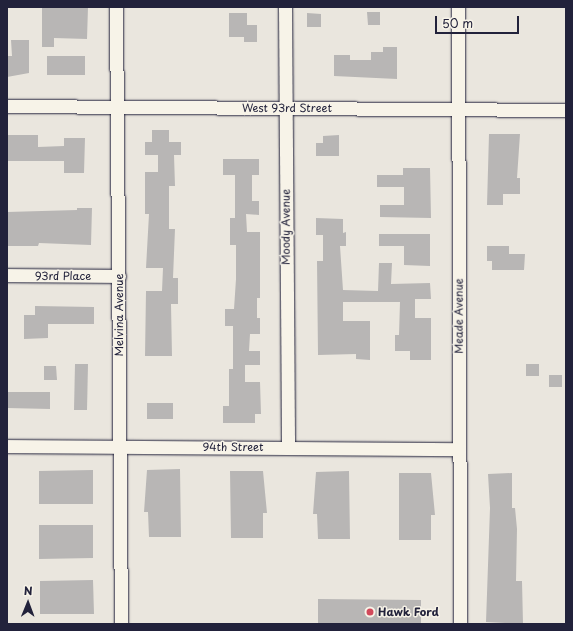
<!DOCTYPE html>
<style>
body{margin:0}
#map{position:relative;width:573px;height:631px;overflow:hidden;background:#eae6de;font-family:"Playpen Sans",sans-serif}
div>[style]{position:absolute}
.building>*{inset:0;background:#b8b6b5}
.roads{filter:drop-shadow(0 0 1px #22223b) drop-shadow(0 0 1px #22223b)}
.street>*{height:13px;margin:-6.5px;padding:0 6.5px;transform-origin:6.5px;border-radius:6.5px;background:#f7f3e8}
.dots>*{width:11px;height:11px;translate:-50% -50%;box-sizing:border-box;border:2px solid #f7f3e8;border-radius:50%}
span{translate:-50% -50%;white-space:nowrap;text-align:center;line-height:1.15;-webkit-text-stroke:3px #f7f3e8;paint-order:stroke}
.street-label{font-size:11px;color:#22223b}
.poi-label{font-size:11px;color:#22223b;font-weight:700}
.left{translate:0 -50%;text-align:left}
.frame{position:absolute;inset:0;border:8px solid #22223b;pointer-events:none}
.north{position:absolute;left:8px;top:583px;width:40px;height:40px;-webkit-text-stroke:3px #f7f3e8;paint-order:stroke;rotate:1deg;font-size:11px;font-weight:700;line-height:16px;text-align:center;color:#22223b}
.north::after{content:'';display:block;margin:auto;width:14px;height:18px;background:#22223b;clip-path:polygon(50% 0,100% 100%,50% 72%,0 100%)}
.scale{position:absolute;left:435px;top:16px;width:84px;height:18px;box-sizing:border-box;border:2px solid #22223b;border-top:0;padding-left:5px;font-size:12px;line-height:14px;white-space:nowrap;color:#22223b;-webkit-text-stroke:3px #f7f3e8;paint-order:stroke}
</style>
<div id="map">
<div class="building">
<div style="clip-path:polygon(42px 7px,88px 7px,87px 39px,54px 38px,54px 47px,42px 47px)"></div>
<div style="clip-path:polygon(367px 12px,380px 12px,380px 25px,368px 25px)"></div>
<div style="clip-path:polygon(229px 13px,247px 13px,247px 25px,257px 25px,257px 42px,244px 42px,244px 37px,229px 37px)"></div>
<div style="clip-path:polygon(307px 13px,321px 14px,321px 27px,307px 27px)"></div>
<div style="clip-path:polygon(11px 40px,29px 40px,29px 73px,7px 77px,7px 56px,12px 56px)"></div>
<div style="clip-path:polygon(383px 47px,397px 47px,397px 79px,334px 76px,334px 55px,350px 55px,350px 60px,371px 60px,371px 52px,383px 52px)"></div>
<div style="clip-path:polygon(47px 56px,85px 56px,85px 75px,47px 75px)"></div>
<div style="clip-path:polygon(152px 130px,169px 130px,169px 142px,181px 142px,181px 155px,174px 155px,175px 186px,169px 186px,169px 229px,175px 229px,173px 278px,178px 278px,178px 304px,171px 304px,172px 356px,145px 356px,146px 291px,162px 291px,163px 268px,146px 268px,149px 214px,145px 214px,145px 172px,158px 172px,158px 155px,145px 155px,145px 142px,152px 142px)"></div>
<div style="clip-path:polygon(489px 134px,520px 134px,517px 178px,520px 178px,520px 194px,503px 194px,503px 205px,487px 205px)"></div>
<div style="clip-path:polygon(7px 135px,38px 135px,38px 147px,64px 146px,64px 138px,85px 138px,84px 173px,64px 173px,64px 161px,7px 161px)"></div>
<div style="clip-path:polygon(339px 135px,339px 156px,316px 156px,316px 143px,323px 143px,323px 136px)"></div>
<div style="clip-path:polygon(223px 159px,259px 159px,259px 175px,252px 175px,252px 201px,259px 201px,259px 215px,246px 214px,247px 232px,260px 232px,260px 298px,257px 298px,257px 318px,260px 318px,260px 334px,250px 334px,249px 351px,260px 351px,260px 365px,245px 365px,245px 382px,260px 382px,261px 414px,255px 414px,255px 423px,223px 423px,223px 406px,229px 406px,229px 369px,233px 369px,233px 326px,225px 326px,225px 309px,234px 309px,236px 279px,236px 245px,230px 245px,230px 218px,235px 218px,235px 175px,223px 175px)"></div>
<div style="clip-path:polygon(403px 168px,430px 168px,431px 218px,380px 217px,380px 205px,404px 205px,404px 187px,377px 187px,377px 175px,403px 175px)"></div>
<div style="clip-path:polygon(77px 208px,92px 208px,91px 245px,39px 243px,38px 246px,7px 246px,7px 212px,77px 210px)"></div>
<div style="clip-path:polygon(316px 218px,343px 219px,343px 233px,346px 232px,346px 246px,340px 246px,343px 290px,378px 291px,379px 263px,392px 263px,391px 284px,430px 283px,431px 299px,415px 299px,415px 318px,431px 318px,431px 360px,410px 360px,410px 351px,395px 351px,395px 335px,399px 335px,400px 302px,343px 302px,343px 321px,370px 321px,370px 360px,356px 359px,356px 354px,318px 355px,317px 261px,323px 261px,323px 235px,316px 235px)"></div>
<div style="clip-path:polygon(379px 234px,430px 234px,430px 266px,404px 265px,404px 246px,379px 246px)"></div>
<div style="clip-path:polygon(487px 246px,509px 246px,509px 254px,525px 254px,524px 270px,492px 270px,492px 261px,487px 261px)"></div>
<div style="clip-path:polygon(35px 306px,94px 307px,94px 324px,48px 324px,48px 338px,24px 339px,24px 315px,35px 315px)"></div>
<div style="clip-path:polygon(75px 364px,88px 364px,87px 410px,74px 410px)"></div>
<div style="clip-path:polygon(526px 364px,539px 364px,539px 376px,526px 376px)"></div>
<div style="clip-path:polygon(44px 366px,56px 366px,57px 380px,44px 380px)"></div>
<div style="clip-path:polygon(549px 375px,562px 375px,562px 387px,549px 387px)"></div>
<div style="clip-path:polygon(7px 392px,50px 392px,50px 409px,7px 408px)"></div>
<div style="clip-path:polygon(147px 403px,173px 403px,173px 419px,147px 419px)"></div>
<div style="clip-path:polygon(180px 469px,181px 537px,149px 537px,148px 512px,144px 512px,147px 470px)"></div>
<div style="clip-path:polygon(93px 470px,93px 504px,39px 504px,39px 471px)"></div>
<div style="clip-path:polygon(230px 471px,263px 471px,267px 513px,263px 513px,263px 538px,231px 538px)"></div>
<div style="clip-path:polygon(349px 471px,350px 539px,318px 539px,317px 514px,313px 514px,316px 472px)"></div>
<div style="clip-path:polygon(399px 473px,431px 473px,435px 515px,431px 515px,431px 540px,399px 540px)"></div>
<div style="clip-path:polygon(512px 473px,512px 508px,515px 508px,517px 529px,516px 581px,522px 581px,523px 624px,486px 622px,490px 508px,488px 474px)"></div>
<div style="clip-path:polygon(39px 525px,93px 525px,93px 558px,39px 559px)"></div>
<div style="clip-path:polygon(93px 580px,94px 614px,40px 614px,40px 581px)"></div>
<div style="clip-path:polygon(318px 599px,421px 600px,421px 624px,318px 624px)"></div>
</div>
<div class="roads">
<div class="street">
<div style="left:116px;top:7px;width:617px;rotate:89.54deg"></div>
<div style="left:285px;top:7px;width:441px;rotate:89.6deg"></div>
<div style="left:458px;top:7px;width:617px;rotate:89.81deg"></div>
<div style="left:7px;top:106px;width:559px;rotate:0.41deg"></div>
<div style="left:7px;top:275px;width:112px;rotate:0.5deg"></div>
<div style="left:7px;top:446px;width:452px;rotate:0.4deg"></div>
</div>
</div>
<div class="dots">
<div style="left:370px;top:612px;background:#d1495b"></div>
</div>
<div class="street-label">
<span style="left:287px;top:108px">West 93rd Street</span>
<span style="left:286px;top:227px;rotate:-90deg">Moody Avenue</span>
<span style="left:63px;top:276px">93rd Place</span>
<span style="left:119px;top:315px;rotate:-90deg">Melvina Avenue</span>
<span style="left:459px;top:316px;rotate:-90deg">Meade Avenue</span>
<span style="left:233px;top:447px">94th Street</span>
</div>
<div class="poi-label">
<span class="left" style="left:378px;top:612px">Hawk Ford</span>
</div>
<div class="frame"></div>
<div class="north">N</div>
<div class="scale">50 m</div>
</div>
